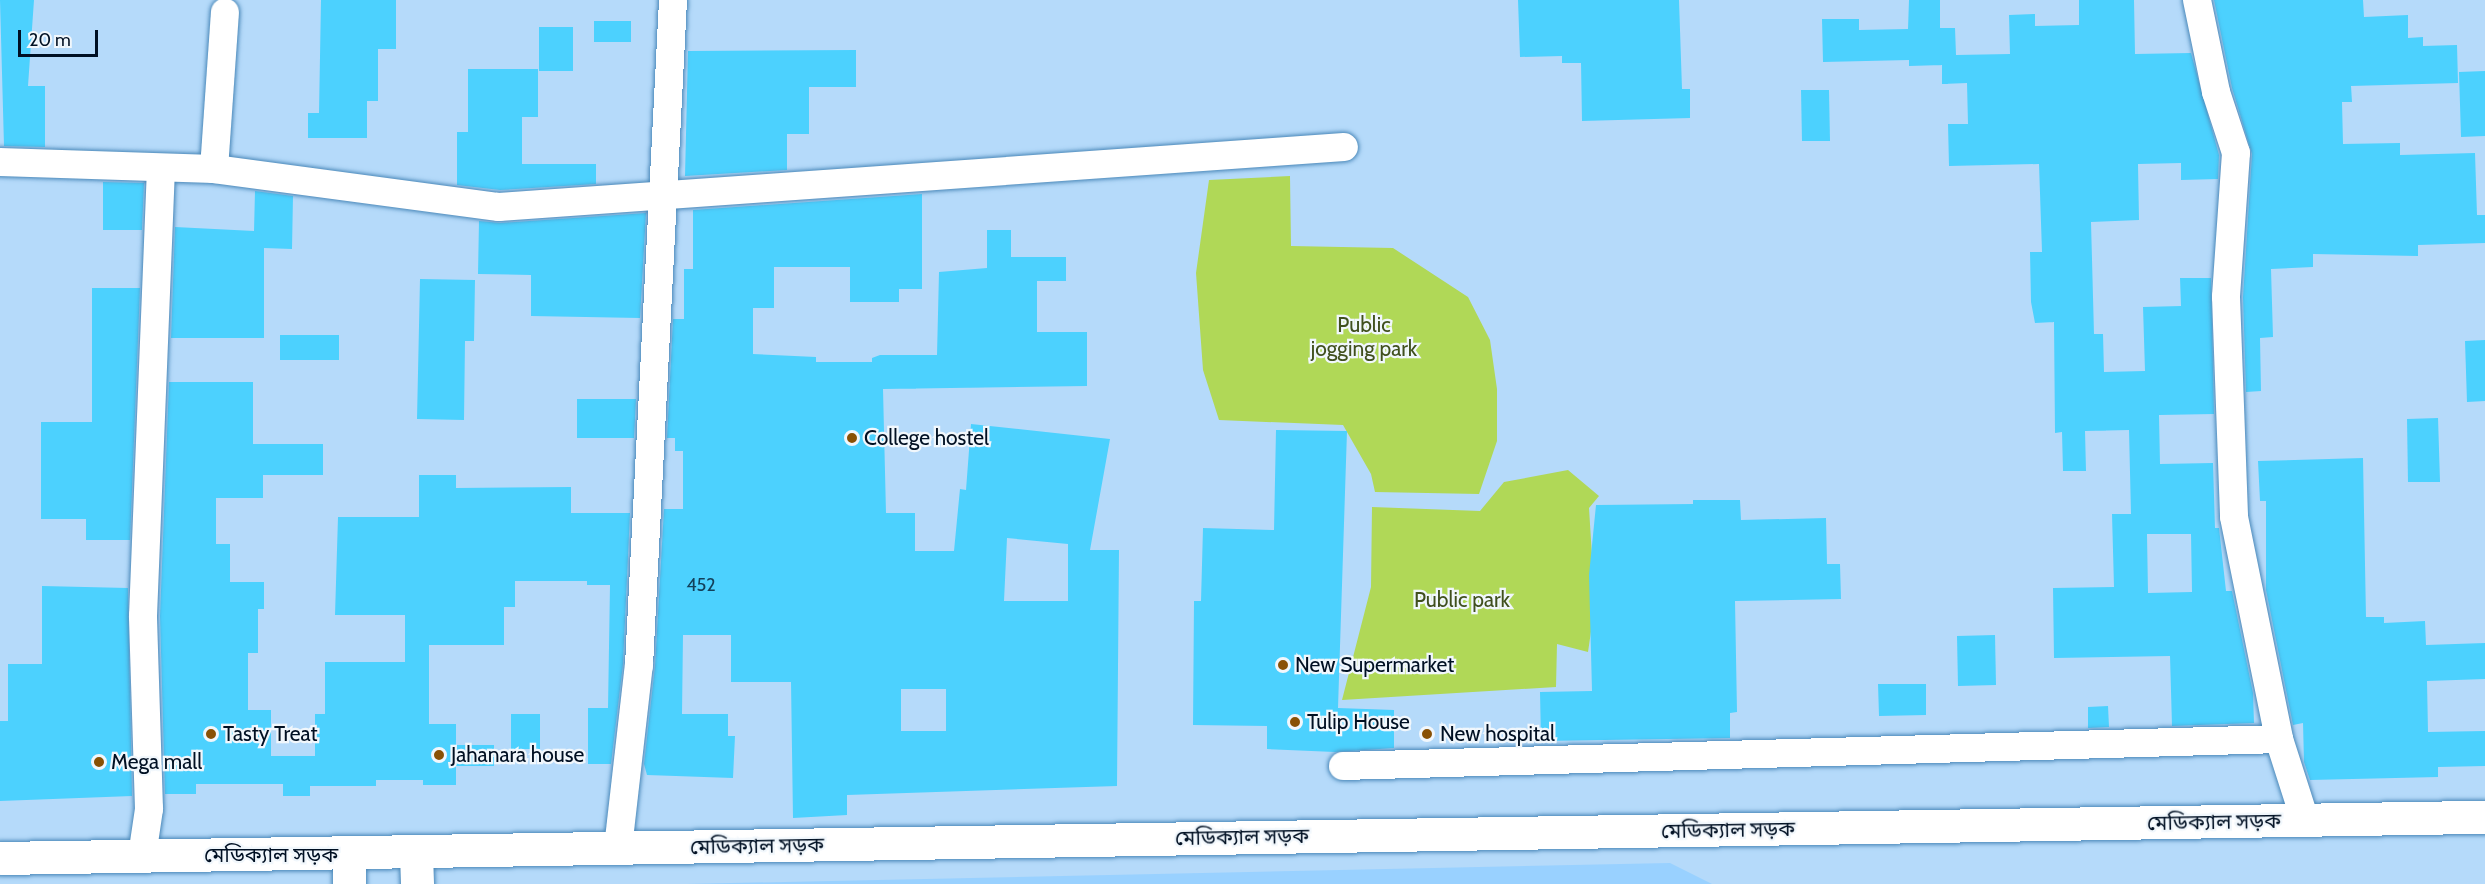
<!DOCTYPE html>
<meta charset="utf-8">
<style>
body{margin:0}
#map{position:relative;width:2485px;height:884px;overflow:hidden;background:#b5dafa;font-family:Cabin,"Noto Sans Bengali",sans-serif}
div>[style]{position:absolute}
.built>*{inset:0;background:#99d1ff}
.green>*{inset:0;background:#b0d857}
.building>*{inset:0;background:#4cd1fe}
.roads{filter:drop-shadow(0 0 2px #4a88b9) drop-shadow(0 0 2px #4a88b9)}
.street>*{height:28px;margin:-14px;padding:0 14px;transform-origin:14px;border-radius:14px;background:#fff}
.secondary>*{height:33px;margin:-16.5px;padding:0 16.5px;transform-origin:16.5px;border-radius:16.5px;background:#fff}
.primary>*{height:33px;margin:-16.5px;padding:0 16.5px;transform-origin:16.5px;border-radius:16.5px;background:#fff}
.dots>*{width:16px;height:16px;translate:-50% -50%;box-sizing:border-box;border:3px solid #f1f7fc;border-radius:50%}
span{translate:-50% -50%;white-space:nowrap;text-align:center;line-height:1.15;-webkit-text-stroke:4.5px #f1f7fc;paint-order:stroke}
.number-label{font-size:18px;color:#13405a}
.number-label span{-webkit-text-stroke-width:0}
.park-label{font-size:21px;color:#40501e}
.poi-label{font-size:21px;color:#001023}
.left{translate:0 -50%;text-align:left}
.street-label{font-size:21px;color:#001023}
.scale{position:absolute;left:18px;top:30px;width:80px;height:27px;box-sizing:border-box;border:3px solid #001023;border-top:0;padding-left:8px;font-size:18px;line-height:21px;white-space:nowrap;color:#001023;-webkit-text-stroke:4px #f1f7fc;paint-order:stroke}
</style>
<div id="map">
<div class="built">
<div style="clip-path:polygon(1670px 863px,1712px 884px,686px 884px)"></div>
</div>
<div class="green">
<div style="clip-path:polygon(1290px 176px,1291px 246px,1393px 248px,1468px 297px,1490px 340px,1497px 389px,1497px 441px,1479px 494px,1375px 492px,1371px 474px,1343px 425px,1219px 420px,1203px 370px,1196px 273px,1209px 180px)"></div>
<div style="clip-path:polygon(1568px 470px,1599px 496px,1589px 508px,1595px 604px,1588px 652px,1557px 644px,1556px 687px,1342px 700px,1371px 587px,1372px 507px,1480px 511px,1504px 482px)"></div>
</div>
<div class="building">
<div style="clip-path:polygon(0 0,34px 0,28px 86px,45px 86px,45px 147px,4px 146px)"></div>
<div style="clip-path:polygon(321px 0,396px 0,396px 49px,378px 49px,378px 101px,367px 101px,367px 138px,308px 138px,308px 113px,319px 113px)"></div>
<div style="clip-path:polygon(1518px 0,1679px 0,1682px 89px,1690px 89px,1690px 118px,1582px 121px,1581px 63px,1562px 63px,1562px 56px,1520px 57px)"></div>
<div style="clip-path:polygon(evenodd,1909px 0,1940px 0,1940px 28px,1955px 28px,1956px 55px,2010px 54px,2009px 15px,2035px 14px,2035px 26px,2079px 25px,2079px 0,2134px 0,2135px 54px,2191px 53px,2219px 155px,2218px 179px,2181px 180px,2181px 163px,2138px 164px,2139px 220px,2091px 222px,2094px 334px,2103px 334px,2104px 372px,2145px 371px,2143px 307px,2181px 306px,2180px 278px,2211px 278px,2214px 414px,2159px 415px,2160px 464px,2213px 463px,2215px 528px,2219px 528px,2226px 591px,2232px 591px,2253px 693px,2254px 723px,2172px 726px,2170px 656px,2054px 658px,2053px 588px,2114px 587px,2112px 514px,2131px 514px,2129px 430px,2085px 431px,2086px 471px,2063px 471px,2062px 432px,2055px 433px,2054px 322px,2035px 323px,2031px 302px,2030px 252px,2042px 252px,2039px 164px,1949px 166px,1948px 124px,1968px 124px,1967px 83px,1942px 84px,1942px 65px,1909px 66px,1909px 60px,1823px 62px,1822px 19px,1859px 19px,1859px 30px,1908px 29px,1909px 0,2147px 534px,2191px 534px,2192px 592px,2148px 593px,2147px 534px)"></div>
<div style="clip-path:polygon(2214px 0,2363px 0,2364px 17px,2408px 15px,2408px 38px,2423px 37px,2423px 46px,2457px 45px,2458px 83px,2351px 86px,2352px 102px,2342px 102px,2343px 144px,2400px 143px,2400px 155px,2475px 153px,2477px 215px,2485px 215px,2485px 243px,2418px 245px,2418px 256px,2313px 254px,2313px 267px,2271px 269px,2273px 337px,2260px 338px,2261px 391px,2246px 392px,2243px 297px,2252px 154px,2232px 88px)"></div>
<div style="clip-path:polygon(594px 21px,631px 21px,631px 42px,594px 42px)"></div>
<div style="clip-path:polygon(539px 27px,573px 27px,573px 71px,539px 71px)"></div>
<div style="clip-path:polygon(856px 50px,856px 87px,809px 87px,809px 134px,787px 134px,787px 170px,685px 176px,688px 51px)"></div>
<div style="clip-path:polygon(468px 69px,538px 69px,538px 117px,522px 117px,522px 164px,596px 164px,596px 184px,500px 190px,457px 185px,457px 132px,468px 132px)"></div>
<div style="clip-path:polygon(2485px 71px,2485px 136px,2461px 137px,2459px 72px)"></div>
<div style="clip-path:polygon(1801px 90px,1829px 90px,1830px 141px,1802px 141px)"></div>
<div style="clip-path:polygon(103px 182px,144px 183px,142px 230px,103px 230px)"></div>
<div style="clip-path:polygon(255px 191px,293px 196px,292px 249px,264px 248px,264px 338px,171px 338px,175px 227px,254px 231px)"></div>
<div style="clip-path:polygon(evenodd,922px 194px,922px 289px,899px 289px,899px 302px,850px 302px,850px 267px,774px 267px,774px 308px,753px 308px,753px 354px,816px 357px,816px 362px,872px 362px,872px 358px,880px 355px,937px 355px,939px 272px,987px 268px,987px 230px,1011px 230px,1011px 257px,1066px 257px,1066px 281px,1037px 281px,1037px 332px,1087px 332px,1087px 386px,883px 389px,886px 513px,915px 513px,915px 551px,954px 551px,960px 489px,966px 490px,971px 424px,1110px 439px,1090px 550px,1119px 550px,1117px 786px,847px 795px,847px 815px,793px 818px,791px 682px,731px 682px,731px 635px,683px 635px,682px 714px,728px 714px,728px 736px,735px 736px,733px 778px,647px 775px,644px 764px,655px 666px,664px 509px,683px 509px,683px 451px,675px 451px,675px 438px,667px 438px,673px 319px,684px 319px,684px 269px,693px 269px,693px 210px,922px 194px,1007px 538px,1068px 544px,1068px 601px,1004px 601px,1007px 538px,922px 194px,901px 689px,946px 689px,946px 731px,901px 731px,901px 689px)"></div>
<div style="clip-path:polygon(646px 213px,640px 318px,531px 316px,531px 275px,478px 274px,479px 221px,500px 223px)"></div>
<div style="clip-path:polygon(420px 279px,475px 280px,474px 341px,465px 341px,464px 420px,417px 419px)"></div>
<div style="clip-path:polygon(92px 288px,140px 288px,130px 540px,86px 540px,86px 519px,41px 519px,41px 422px,92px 422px)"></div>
<div style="clip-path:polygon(280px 335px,339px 335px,339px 360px,280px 360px)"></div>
<div style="clip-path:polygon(2485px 340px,2485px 401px,2467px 402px,2465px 341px)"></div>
<div style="clip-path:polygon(169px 382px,253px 382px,253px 444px,323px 444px,323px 475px,263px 475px,263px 498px,216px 498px,216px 544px,230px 544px,230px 582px,264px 582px,264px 609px,258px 609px,258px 653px,248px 653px,248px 710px,271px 710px,271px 756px,315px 756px,315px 714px,325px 714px,325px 662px,405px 662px,405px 615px,335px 615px,338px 517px,419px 517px,419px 475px,456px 475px,456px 488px,571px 487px,571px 513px,630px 513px,623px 664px,611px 764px,588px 764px,588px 708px,608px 708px,610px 585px,587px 585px,587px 581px,515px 581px,515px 607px,504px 607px,504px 645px,429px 645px,429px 724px,456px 724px,456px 745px,494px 745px,494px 766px,456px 766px,456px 785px,423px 785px,423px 780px,376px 780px,376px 786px,310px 786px,310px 796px,283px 796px,283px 784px,196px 784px,196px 794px,165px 794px,160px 616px)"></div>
<div style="clip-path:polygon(577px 399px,636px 399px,634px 438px,577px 438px)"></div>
<div style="clip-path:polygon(2438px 418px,2440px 482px,2408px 482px,2407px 419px)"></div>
<div style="clip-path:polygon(1276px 430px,1347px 431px,1338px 708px,1394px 710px,1394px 748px,1335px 752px,1267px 749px,1267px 726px,1193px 725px,1194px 601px,1201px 601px,1203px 528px,1274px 530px)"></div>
<div style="clip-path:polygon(2363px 458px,2366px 617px,2384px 617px,2384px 623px,2425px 621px,2426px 645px,2485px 643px,2485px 679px,2427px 681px,2428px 732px,2485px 731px,2485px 766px,2438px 767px,2438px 777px,2310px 780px,2304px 762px,2303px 723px,2293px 725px,2266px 590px,2266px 501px,2260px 501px,2258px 461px)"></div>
<div style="clip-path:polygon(1693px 500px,1740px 500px,1741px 520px,1826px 518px,1827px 564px,1840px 564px,1841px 599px,1735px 601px,1737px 712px,1730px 713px,1730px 738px,1541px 741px,1540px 692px,1592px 691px,1589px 575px,1596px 505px,1693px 504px)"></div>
<div style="clip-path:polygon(42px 586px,128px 588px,132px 796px,0 801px,0 721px,8px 721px,8px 664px,42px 664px)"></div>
<div style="clip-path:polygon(1995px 635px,1996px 685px,1958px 686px,1957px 636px)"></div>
<div style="clip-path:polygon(1878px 684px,1926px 684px,1926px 715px,1879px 716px)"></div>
<div style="clip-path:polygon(2108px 706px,2109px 727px,2088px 728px,2088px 707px)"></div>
<div style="clip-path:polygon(511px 714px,540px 714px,540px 749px,511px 749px)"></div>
</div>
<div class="roads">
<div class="street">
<div style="left:2197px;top:0;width:94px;rotate:78.3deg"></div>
<div style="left:2216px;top:92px;width:64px;rotate:71.8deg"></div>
<div style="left:2236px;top:153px;width:144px;rotate:94deg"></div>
<div style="left:2226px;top:297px;width:220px;rotate:87.9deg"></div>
<div style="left:2234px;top:517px;width:227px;rotate:78.5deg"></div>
<div style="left:2279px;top:739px;width:85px;rotate:72.2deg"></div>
<div style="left:0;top:162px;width:214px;rotate:1.9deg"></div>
<div style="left:214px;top:169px;width:288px;rotate:7.6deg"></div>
<div style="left:499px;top:207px;width:847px;rotate:-4.06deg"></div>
<div style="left:214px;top:169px;width:157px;rotate:-86deg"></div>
<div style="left:1343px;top:766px;width:936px;rotate:-1.65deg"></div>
<div style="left:618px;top:848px;width:184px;rotate:-83.5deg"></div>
<div style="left:639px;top:665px;width:666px;rotate:-87.07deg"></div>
<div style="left:142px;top:856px;width:48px;rotate:-81.5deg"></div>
<div style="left:149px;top:809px;width:193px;rotate:-91.8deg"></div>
<div style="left:143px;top:616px;width:446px;rotate:-87.7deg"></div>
</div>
<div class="secondary">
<div style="left:416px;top:854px;width:30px;rotate:88deg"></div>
<div style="left:349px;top:855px;width:29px;rotate:90deg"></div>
</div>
<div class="primary">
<div style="left:0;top:858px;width:2485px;rotate:-0.95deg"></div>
</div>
</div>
<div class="dots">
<div style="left:852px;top:438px;background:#895105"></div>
<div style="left:1283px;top:665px;background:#895105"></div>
<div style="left:1295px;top:722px;background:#895105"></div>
<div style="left:211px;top:734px;background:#895105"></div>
<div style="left:1427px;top:734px;background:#895105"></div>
<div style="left:439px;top:755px;background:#895105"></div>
<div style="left:99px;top:762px;background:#895105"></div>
</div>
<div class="number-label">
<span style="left:701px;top:585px">452</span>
</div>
<div class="park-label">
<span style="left:1364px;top:337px">Public<br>jogging park</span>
<span style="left:1462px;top:600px">Public park</span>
</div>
<div class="poi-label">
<span class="left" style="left:864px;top:438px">College hostel</span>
<span class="left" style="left:1295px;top:665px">New Supermarket</span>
<span class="left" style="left:1307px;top:722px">Tulip House</span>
<span class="left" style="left:223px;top:734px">Tasty Treat</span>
<span class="left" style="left:1440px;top:734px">New hospital</span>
<span class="left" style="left:451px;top:755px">Jahanara house</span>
<span class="left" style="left:111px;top:762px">Mega mall</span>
</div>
<div class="street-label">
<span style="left:2214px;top:822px;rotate:-1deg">মেডিক্যাল সড়ক</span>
<span style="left:1728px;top:830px;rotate:-1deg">মেডিক্যাল সড়ক</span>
<span style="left:1242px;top:837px;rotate:-1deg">মেডিক্যাল সড়ক</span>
<span style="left:757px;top:846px;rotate:-1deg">মেডিক্যাল সড়ক</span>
<span style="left:271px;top:855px">মেডিক্যাল সড়ক</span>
</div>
<div class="scale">20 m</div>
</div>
